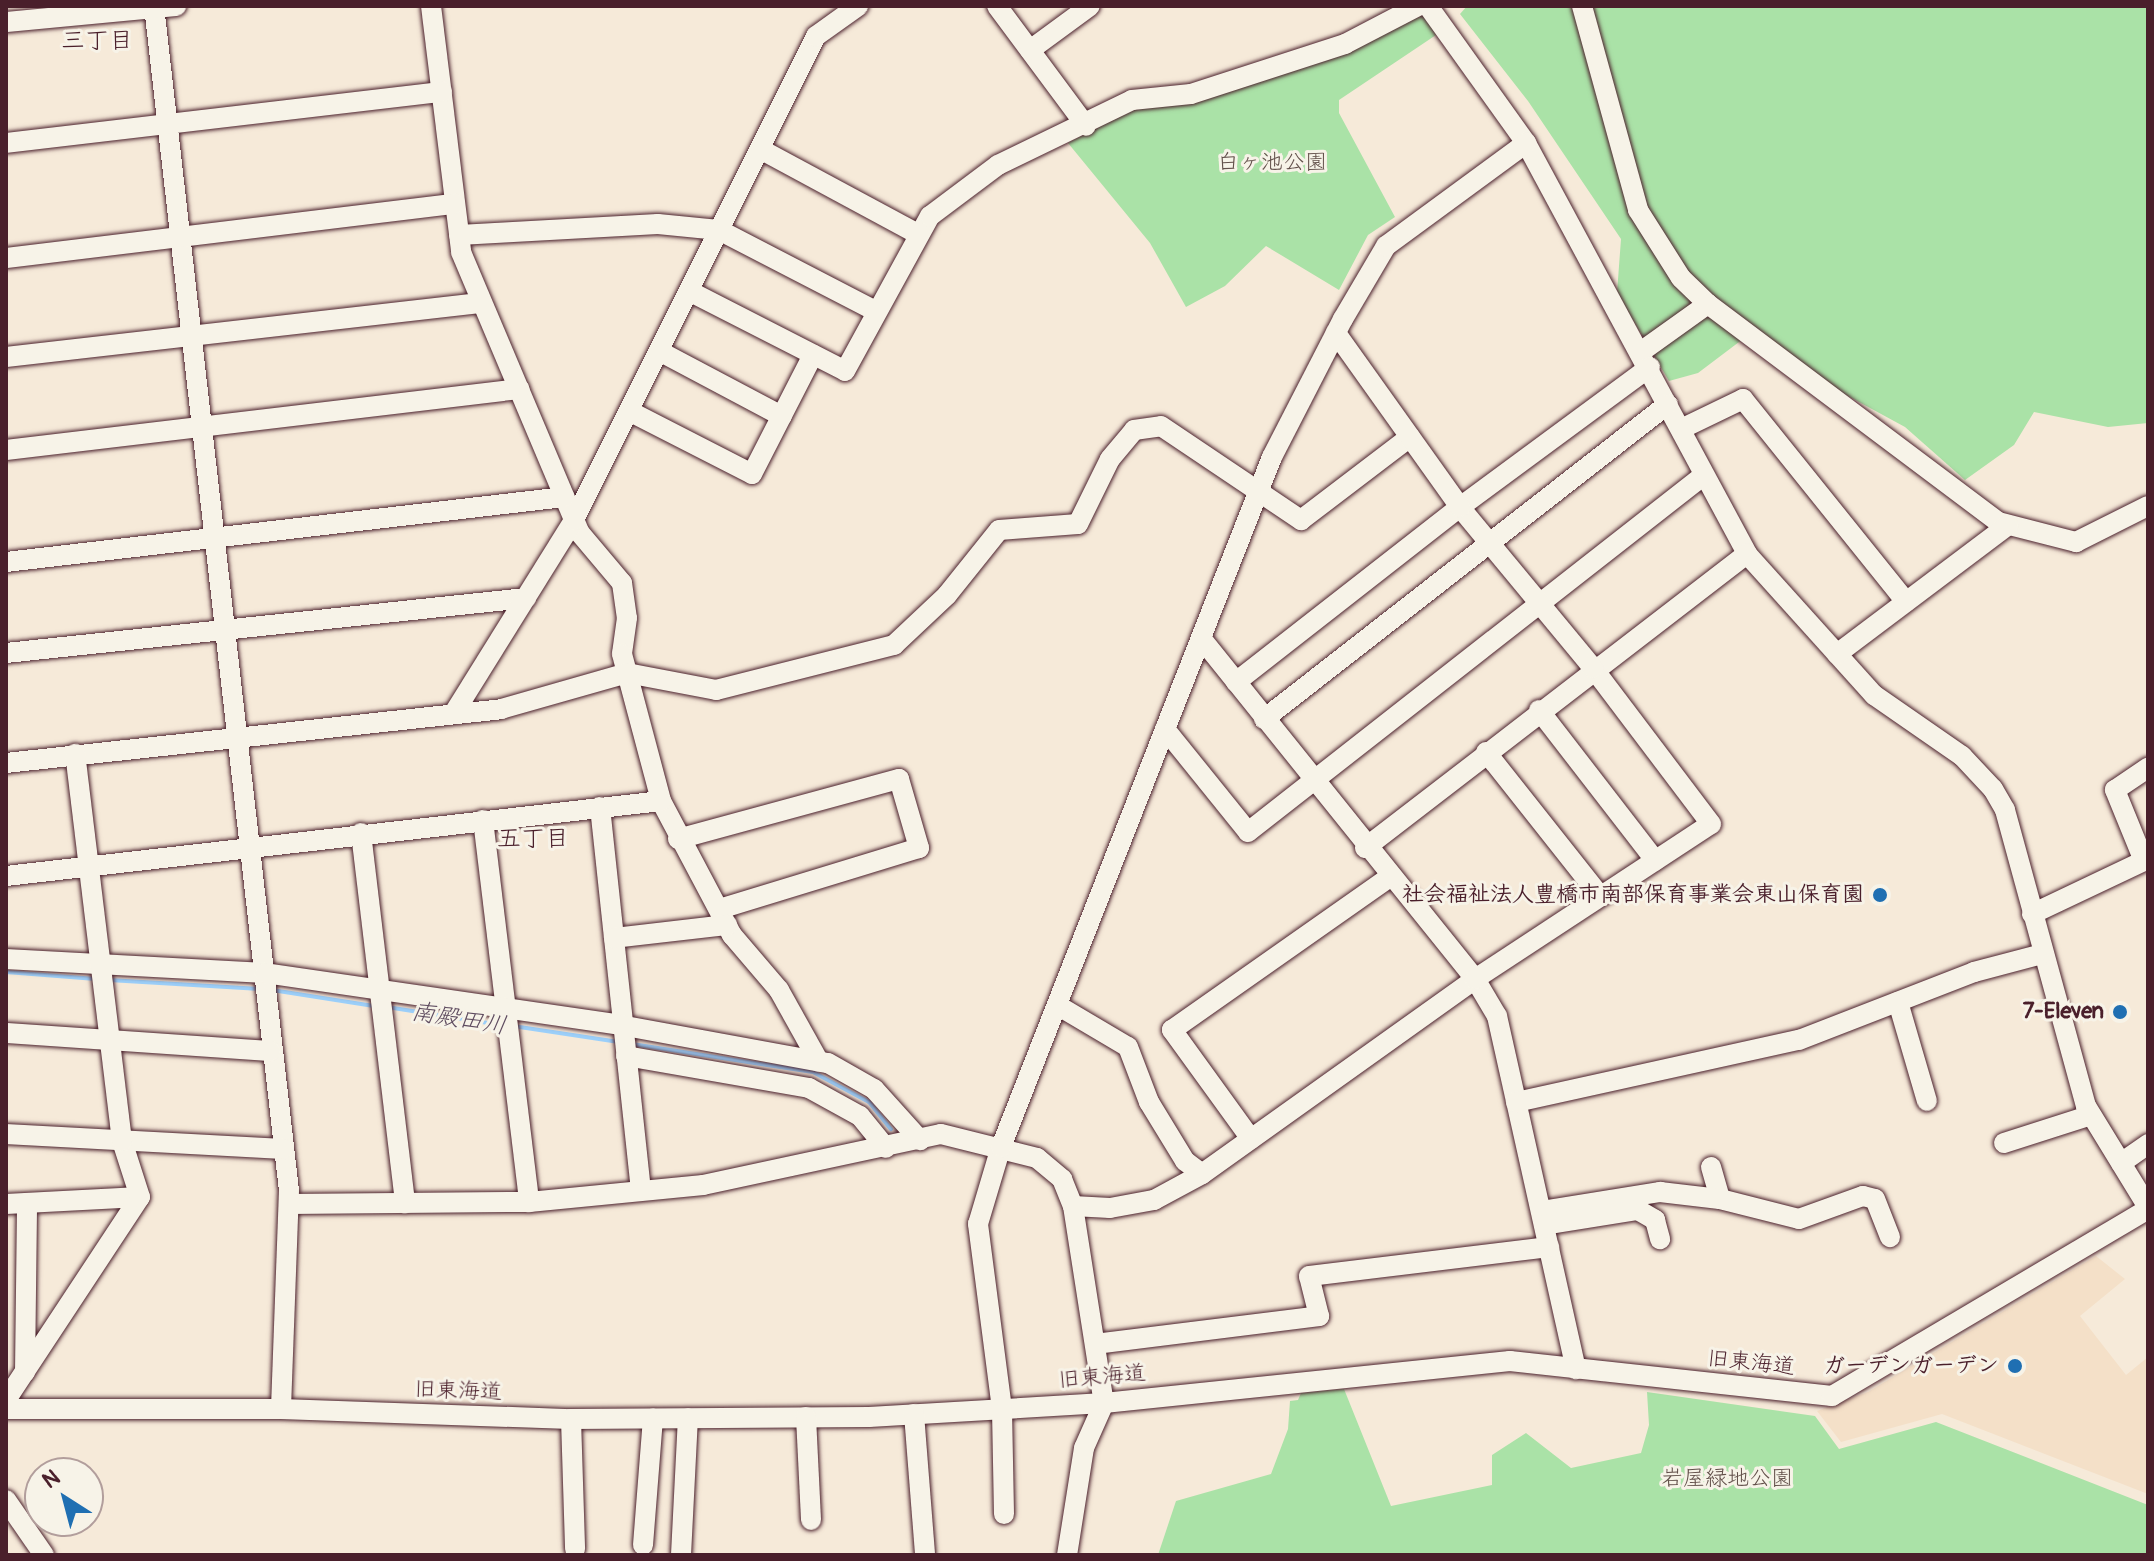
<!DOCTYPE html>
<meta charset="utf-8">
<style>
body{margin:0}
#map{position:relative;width:2154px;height:1561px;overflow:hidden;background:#f6ead9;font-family:Pangolin,"Klee One",sans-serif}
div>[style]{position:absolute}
.built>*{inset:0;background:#f4e0c8}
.green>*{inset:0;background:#aae2a7}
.stream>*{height:4px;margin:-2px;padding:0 2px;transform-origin:2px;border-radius:2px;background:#9cd0fa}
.roads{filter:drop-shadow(0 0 2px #4a1f2b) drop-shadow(0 0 2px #4a1f2b)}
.minor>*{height:20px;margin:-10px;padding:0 10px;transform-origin:10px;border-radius:10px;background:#f7f3e8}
.dots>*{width:22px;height:22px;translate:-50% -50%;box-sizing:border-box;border:4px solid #f7f3e8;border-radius:50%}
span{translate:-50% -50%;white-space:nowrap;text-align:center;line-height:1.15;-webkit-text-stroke:6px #f7f3e8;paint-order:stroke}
.park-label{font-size:22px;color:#62504a}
.poi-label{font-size:22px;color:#4a1f2b;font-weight:700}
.right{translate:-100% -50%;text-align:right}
.street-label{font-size:22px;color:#4a1f2b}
.neighbourhood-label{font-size:24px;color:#4a1f2b}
.water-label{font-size:24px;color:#5e4b5f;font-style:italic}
.frame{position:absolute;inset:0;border:8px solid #4a1f2b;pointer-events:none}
.north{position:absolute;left:24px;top:1457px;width:80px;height:80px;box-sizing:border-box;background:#f7f3e8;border:2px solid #b29e9c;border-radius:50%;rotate:324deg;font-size:22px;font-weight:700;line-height:32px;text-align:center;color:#4a1f2b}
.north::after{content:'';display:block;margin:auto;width:28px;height:36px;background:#1f6fb2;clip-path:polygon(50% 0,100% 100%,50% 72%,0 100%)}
</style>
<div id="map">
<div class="built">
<div style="clip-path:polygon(2096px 1256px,2125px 1279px,2080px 1316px,2126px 1375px,2148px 1357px,2148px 1494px,1942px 1414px,1841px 1442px,1817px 1411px,1868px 1392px)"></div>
</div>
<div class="green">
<div style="clip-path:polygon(1467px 6px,2148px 6px,2148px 423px,2108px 427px,2034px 412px,2014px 445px,1965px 480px,1905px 427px,1743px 339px,1698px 373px,1669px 381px,1617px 293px,1621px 239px,1528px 101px,1460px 14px)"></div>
<div style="clip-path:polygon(1424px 14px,1436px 35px,1339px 100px,1339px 113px,1395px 217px,1368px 235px,1339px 290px,1266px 246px,1225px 286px,1186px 307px,1150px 243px,1068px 143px,1136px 107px,1333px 58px)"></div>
<div style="clip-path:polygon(1344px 1389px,1391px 1506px,1492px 1485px,1492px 1455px,1526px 1433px,1571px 1468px,1641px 1453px,1649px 1425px,1647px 1392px,1815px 1416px,1839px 1449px,1936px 1422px,2148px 1505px,2148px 1555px,1158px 1555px,1176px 1501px,1271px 1474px,1288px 1429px,1290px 1401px,1298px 1400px,1301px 1393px)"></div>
</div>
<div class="stream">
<div style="left:6px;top:972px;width:90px;rotate:4.4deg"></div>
<div style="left:109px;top:980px;width:150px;rotate:3.4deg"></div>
<div style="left:272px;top:990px;width:103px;rotate:8.9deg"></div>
<div style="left:387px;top:1007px;width:115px;rotate:9deg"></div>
<div style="left:513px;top:1026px;width:107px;rotate:8.6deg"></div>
<div style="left:632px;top:1044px;width:183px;rotate:8.8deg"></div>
<div style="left:813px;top:1072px;width:64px;rotate:28.2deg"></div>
<div style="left:869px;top:1102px;width:35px;rotate:51deg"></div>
</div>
<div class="roads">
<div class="minor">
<div style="left:154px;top:6px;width:1192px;rotate:83.5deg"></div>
<div style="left:289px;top:1190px;width:219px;rotate:92.1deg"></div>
<div style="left:431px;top:6px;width:248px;rotate:83deg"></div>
<div style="left:461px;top:252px;width:304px;rotate:67.1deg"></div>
<div style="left:579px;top:532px;width:67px;rotate:49.9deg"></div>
<div style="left:622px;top:583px;width:35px;rotate:82deg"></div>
<div style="left:627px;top:618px;width:36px;rotate:98deg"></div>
<div style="left:622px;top:654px;width:152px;rotate:75.1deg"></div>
<div style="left:661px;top:801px;width:152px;rotate:62.1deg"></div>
<div style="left:732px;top:935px;width:72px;rotate:49.5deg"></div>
<div style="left:779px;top:990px;width:82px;rotate:60.9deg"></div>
<div style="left:997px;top:6px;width:149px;rotate:53.4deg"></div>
<div style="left:1428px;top:6px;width:168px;rotate:54.4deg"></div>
<div style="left:1526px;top:143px;width:467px;rotate:61.7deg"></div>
<div style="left:1747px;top:554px;width:190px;rotate:48deg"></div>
<div style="left:1874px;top:695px;width:107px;rotate:34.7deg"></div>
<div style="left:1962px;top:756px;width:45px;rotate:46.8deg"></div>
<div style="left:1993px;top:789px;width:24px;rotate:60deg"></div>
<div style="left:2005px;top:810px;width:307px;rotate:74.7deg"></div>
<div style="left:2086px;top:1106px;width:119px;rotate:58.5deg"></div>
<div style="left:1582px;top:6px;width:212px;rotate:74.6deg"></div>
<div style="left:1638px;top:210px;width:80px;rotate:57.7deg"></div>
<div style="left:1681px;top:278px;width:37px;rotate:44deg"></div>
<div style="left:1708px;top:304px;width:363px;rotate:36.9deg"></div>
<div style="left:1998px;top:522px;width:81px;rotate:14.4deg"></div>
<div style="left:2076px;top:542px;width:80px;rotate:-26.6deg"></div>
<div style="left:6px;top:22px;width:171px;rotate:-5.4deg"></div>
<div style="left:1030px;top:50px;width:74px;rotate:-36.3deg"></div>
<div style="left:6px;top:143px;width:439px;rotate:-6.7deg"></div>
<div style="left:760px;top:149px;width:179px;rotate:28.3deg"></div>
<div style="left:459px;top:235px;width:199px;rotate:-3.2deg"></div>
<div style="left:658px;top:224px;width:61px;rotate:5.6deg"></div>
<div style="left:719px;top:230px;width:176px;rotate:27.4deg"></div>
<div style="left:6px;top:258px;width:452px;rotate:-6.9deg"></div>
<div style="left:689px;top:291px;width:175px;rotate:27.1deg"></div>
<div style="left:845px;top:371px;width:177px;rotate:-61.3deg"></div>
<div style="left:930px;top:216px;width:85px;rotate:-36.9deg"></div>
<div style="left:998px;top:165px;width:149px;rotate:-25.9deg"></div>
<div style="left:1132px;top:100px;width:59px;rotate:-5.8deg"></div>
<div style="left:1191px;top:94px;width:162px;rotate:-18deg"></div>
<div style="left:1345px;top:44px;width:82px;rotate:-27.5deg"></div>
<div style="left:659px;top:351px;width:139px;rotate:27.9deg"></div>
<div style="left:1642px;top:351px;width:81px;rotate:-35.5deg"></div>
<div style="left:6px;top:357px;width:479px;rotate:-6.5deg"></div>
<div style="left:629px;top:411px;width:138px;rotate:27.1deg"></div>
<div style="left:752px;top:474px;width:134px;rotate:-62.9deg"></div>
<div style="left:1681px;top:429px;width:69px;rotate:-25.8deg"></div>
<div style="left:1743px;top:399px;width:260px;rotate:51.2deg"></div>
<div style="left:6px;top:450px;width:517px;rotate:-6.78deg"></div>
<div style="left:6px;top:562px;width:562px;rotate:-6.64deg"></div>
<div style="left:1201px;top:638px;width:437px;rotate:51.2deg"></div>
<div style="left:1475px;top:979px;width:43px;rotate:59.3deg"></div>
<div style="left:1497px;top:1016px;width:362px;rotate:77.4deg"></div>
<div style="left:6px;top:653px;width:523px;rotate:-6.04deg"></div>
<div style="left:1837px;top:654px;width:214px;rotate:-37deg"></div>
<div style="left:1236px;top:682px;width:284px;rotate:-38deg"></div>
<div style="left:1460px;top:507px;width:236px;rotate:-36.4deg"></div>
<div style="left:1539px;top:710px;width:190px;rotate:52.3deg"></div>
<div style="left:454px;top:713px;width:227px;rotate:-58.1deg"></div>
<div style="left:574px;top:520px;width:541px;rotate:-63.43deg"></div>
<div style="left:816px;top:36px;width:52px;rotate:-35.5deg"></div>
<div style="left:1264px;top:719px;width:512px;rotate:-37.94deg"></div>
<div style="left:1165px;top:729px;width:132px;rotate:51.1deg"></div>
<div style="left:1248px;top:832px;width:579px;rotate:-38.06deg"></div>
<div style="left:1486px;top:752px;width:184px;rotate:51.6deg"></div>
<div style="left:6px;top:763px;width:498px;rotate:-6.2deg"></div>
<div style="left:501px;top:709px;width:131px;rotate:-15.9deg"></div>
<div style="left:627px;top:673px;width:91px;rotate:10.8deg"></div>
<div style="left:716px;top:690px;width:184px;rotate:-14.2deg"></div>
<div style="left:894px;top:645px;width:73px;rotate:-43.3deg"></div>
<div style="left:947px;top:595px;width:83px;rotate:-51.3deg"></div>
<div style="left:999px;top:530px;width:79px;rotate:-4.3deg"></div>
<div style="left:1078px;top:524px;width:72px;rotate:-63.8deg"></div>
<div style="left:1110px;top:459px;width:38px;rotate:-50deg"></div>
<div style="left:1134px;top:430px;width:27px;rotate:-8deg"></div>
<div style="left:1161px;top:426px;width:169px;rotate:33.9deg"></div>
<div style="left:1301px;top:520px;width:137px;rotate:-37.3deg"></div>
<div style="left:600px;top:807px;width:383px;rotate:83.9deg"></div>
<div style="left:483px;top:820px;width:385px;rotate:83.1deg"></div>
<div style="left:361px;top:833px;width:373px;rotate:83.2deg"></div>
<div style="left:678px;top:839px;width:229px;rotate:-15.2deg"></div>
<div style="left:899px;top:779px;width:72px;rotate:73.8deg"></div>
<div style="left:919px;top:848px;width:209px;rotate:163deg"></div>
<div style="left:1365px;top:848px;width:482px;rotate:-37.6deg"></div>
<div style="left:2144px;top:861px;width:77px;rotate:-112.2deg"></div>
<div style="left:2115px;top:790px;width:40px;rotate:-34deg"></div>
<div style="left:6px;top:876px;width:659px;rotate:-6.53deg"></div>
<div style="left:2032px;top:914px;width:128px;rotate:-25.4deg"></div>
<div style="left:614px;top:938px;width:114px;rotate:-6.6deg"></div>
<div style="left:6px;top:959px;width:259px;rotate:3.1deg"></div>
<div style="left:265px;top:973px;width:359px;rotate:8.3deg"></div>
<div style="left:620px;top:1025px;width:211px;rotate:10.4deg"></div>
<div style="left:828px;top:1063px;width:53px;rotate:29.5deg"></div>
<div style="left:874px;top:1089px;width:69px;rotate:48deg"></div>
<div style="left:1898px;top:1002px;width:103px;rotate:73.7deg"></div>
<div style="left:1057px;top:1005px;width:82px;rotate:30.6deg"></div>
<div style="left:1128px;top:1047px;width:59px;rotate:69.1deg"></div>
<div style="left:1149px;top:1102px;width:69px;rotate:58.6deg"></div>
<div style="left:1185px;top:1161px;width:21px;rotate:37deg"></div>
<div style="left:1202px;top:1174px;width:335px;rotate:-35.5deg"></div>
<div style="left:1475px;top:979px;width:282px;rotate:-33.3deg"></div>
<div style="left:1711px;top:824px;width:196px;rotate:-127.1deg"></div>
<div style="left:1593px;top:668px;width:209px;rotate:-129.6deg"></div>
<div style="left:1460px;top:507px;width:214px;rotate:-125.5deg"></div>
<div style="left:6px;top:1033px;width:265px;rotate:3.9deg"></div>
<div style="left:626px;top:1056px;width:186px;rotate:9.9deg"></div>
<div style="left:809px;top:1088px;width:58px;rotate:28.8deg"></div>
<div style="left:860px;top:1116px;width:41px;rotate:50.9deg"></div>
<div style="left:1516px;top:1102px;width:290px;rotate:-12.4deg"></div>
<div style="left:1799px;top:1040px;width:188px;rotate:-21.2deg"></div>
<div style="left:1974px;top:972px;width:70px;rotate:-14.8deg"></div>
<div style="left:6px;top:1134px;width:277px;rotate:3.1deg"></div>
<div style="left:1251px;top:1139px;width:135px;rotate:-125.9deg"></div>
<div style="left:1172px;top:1030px;width:264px;rotate:-35.1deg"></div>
<div style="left:2004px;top:1143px;width:91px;rotate:-17.8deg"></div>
<div style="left:2121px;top:1163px;width:33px;rotate:-35deg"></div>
<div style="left:1711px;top:1167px;width:33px;rotate:74deg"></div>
<div style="left:6px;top:1204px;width:134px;rotate:-3deg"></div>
<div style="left:289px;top:1204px;width:240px;rotate:-0.5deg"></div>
<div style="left:529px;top:1202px;width:175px;rotate:-5.6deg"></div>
<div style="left:703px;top:1185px;width:243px;rotate:-12.1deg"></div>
<div style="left:941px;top:1134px;width:99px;rotate:14deg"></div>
<div style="left:1037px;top:1158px;width:33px;rotate:40deg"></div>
<div style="left:1062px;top:1179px;width:29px;rotate:68deg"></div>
<div style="left:1073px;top:1206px;width:199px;rotate:81.1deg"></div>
<div style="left:1104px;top:1403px;width:49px;rotate:114deg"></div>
<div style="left:1084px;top:1448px;width:108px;rotate:99deg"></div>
<div style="left:1073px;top:1206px;width:37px;rotate:3deg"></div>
<div style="left:1110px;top:1208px;width:45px;rotate:-10.3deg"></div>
<div style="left:1154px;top:1200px;width:55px;rotate:-28.4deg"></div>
<div style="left:1541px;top:1211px;width:121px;rotate:-9.1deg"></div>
<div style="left:1660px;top:1192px;width:60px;rotate:6.7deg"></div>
<div style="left:1720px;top:1199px;width:81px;rotate:14.2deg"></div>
<div style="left:1799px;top:1219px;width:68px;rotate:-19.8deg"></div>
<div style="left:1863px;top:1196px;width:12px;rotate:14deg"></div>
<div style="left:1875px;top:1199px;width:41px;rotate:68.5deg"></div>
<div style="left:1544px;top:1225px;width:95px;rotate:-9.1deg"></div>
<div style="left:1638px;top:1210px;width:20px;rotate:30deg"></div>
<div style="left:1655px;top:1220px;width:20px;rotate:75deg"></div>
<div style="left:1095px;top:1344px;width:226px;rotate:-7.1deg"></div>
<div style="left:1319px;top:1316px;width:41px;rotate:-104deg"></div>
<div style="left:1309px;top:1276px;width:242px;rotate:-6.9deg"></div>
<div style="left:25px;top:1372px;width:169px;rotate:-89.3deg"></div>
<div style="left:6px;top:1400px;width:243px;rotate:-56.6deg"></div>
<div style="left:140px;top:1197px;width:59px;rotate:-107.8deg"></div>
<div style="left:122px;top:1141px;width:390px;rotate:-96.9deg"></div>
<div style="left:6px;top:1409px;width:275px"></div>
<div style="left:281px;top:1409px;width:290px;rotate:2deg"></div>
<div style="left:571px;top:1419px;width:298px;rotate:-0.4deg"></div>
<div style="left:869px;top:1417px;width:235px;rotate:-3.4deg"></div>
<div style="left:1104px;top:1403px;width:408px;rotate:-5.9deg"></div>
<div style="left:1510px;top:1361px;width:324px;rotate:6.2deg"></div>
<div style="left:1832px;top:1396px;width:367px;rotate:-30.6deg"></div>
<div style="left:914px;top:1414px;width:141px;rotate:85.5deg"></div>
<div style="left:806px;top:1417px;width:103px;rotate:87.2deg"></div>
<div style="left:571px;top:1419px;width:130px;rotate:88.2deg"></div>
<div style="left:6px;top:1500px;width:67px;rotate:55.4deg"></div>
<div style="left:1004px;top:1514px;width:105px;rotate:-91.1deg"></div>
<div style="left:1002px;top:1409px;width:187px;rotate:-97.4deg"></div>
<div style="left:978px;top:1224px;width:80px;rotate:-73.4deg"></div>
<div style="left:1001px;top:1147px;width:741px;rotate:-68.56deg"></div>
<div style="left:1272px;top:457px;width:155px;rotate:-62.8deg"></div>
<div style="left:1343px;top:319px;width:85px;rotate:-59.5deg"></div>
<div style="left:1386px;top:246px;width:174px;rotate:-36.3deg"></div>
<div style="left:643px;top:1545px;width:127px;rotate:-85.5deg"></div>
<div style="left:681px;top:1555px;width:137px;rotate:-87.1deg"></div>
</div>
</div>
<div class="dots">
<div style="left:1880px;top:895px;background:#1f6fb2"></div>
<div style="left:2120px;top:1012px;background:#1f6fb2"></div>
<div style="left:2015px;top:1366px;background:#1f6fb2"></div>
</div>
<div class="park-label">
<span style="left:1272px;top:163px">白ヶ池公園</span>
<span style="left:1727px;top:1479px">岩屋緑地公園</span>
</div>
<div class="poi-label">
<span class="right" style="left:1864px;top:895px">社会福祉法人豊橋市南部保育事業会東山保育園</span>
<span class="right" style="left:2104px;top:1012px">7-Eleven</span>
<span class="right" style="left:1999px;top:1366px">ガーデンガーデン</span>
</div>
<div class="street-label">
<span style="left:1751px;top:1363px;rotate:6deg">旧東海道</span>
<span style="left:1102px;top:1377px;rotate:-5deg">旧東海道</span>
<span style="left:458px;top:1391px;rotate:2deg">旧東海道</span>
</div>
<div class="neighbourhood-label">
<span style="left:97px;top:41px">三丁目</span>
<span style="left:533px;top:839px">五丁目</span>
</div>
<div class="water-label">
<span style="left:459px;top:1019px;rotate:9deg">南殿田川</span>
</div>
<div class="frame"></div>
<div class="north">N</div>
</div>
